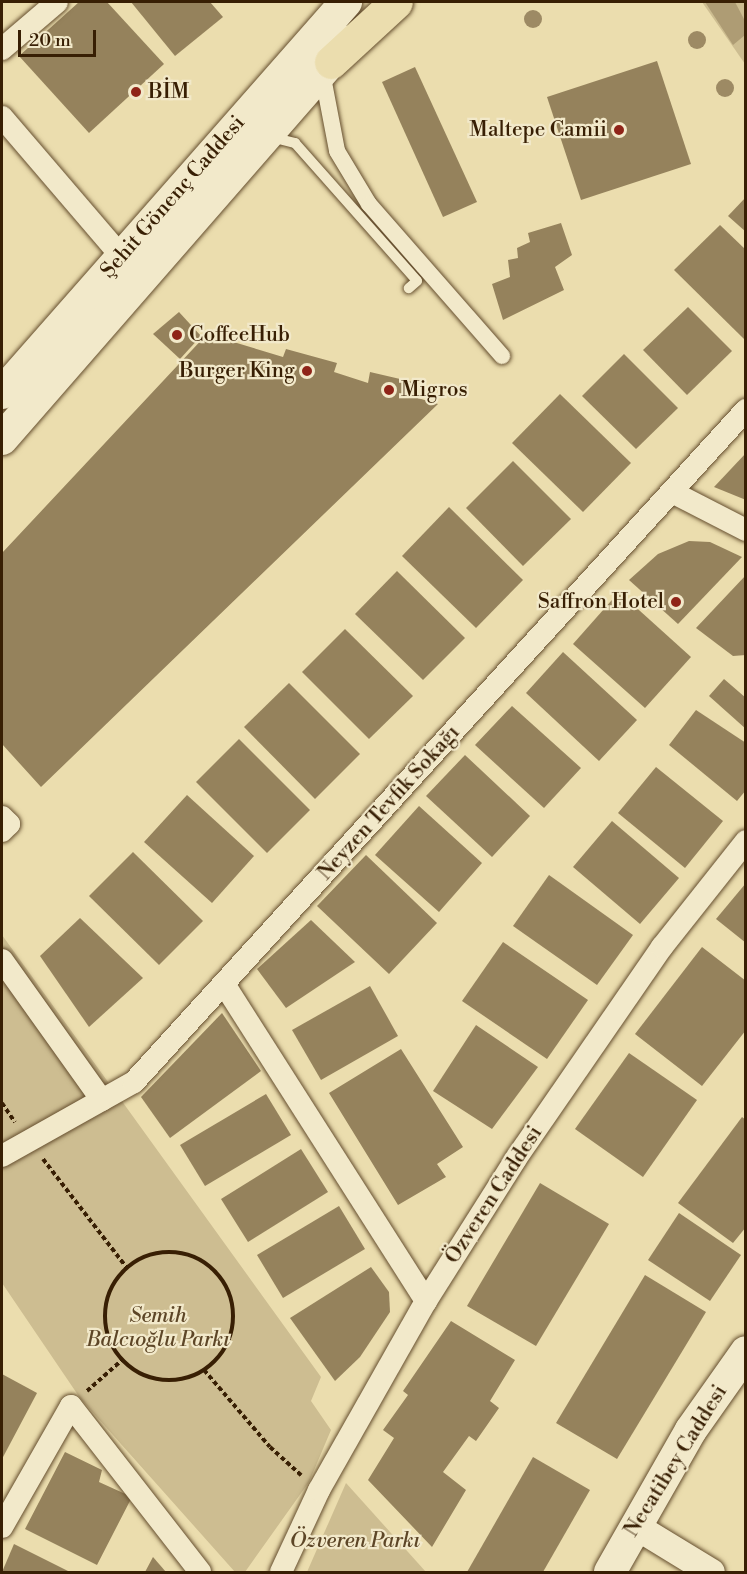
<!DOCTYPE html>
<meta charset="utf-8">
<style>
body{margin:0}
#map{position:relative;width:747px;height:1574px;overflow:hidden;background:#ebddae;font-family:"Libre Bodoni",serif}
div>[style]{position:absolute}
.green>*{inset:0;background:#cdbd91}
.water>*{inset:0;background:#ae9c74}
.building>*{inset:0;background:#95825c}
.path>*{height:4px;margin-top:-2px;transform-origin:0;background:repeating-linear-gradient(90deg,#381f04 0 4.5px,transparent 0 7.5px)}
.path>.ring{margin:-2px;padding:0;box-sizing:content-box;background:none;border:4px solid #381f04;border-radius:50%}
.roads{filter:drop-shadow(0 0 2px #654e2e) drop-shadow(0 0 2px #654e2e)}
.service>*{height:10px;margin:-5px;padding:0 5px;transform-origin:5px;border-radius:5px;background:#f2e9ca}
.pedestrian>*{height:16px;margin:-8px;padding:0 8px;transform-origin:8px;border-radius:8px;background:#f2e9ca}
.minor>*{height:22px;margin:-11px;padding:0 11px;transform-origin:11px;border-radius:11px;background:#f2e9ca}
.tertiary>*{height:27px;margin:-13.5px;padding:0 13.5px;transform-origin:13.5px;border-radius:13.5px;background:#f2e9ca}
.secondary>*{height:32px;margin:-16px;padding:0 16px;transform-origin:16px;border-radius:16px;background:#f2e9ca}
.primary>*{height:33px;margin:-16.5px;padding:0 16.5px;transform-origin:16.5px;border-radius:16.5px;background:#ebddae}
.trees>*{width:18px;height:18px;margin:-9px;border-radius:50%;background:#9d8a64}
.dots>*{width:16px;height:16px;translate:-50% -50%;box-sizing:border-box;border:3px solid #f2e9ca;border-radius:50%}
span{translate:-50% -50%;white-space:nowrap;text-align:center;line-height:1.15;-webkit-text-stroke:4.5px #f2e9ca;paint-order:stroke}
.poi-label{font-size:21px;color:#381f04}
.left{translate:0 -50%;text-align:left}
.right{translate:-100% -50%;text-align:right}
.street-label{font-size:21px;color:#381f04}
.park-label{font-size:21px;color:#5d4627;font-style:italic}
.frame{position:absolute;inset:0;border:3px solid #381f04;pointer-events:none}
.scale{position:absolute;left:18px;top:30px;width:78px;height:27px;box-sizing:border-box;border:3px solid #381f04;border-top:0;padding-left:8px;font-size:18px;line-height:21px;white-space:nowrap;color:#381f04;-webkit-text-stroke:4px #f2e9ca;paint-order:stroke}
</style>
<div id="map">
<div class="green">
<div style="clip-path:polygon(702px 2px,745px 2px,745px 64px)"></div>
<div style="clip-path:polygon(2px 935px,321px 1377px,311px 1401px,331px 1430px,309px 1482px,245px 1572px,235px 1572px,80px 1398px,2px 1283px)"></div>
<div style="clip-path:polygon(346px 1483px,426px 1572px,307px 1572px)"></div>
</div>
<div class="water">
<div style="clip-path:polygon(705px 2px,735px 2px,745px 21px,745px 35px,733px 45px)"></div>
</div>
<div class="building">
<div style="clip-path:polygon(79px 2px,107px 2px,164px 64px,89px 133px,19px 56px)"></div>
<div style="clip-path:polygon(131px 2px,210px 2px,223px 17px,175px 56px)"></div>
<div style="clip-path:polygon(657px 61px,691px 164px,581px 200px,547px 97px)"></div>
<div style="clip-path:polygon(415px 67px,477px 202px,443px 217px,382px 82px)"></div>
<div style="clip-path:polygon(746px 197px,746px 232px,728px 216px)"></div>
<div style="clip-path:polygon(561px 223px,572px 255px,555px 267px,564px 290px,503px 320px,492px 284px,510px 277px,508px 260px,518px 258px,517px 248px,530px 242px,528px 233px)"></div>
<div style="clip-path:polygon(720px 225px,746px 250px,744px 339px,674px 270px)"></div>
<div style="clip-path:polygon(688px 307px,732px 351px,687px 395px,643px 350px)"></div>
<div style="clip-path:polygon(179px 312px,201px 336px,180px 359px,153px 334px)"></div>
<div style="clip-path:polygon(207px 334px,283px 357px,286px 349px,337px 363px,334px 372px,368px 383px,370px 372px,413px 382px,411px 396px,438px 404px,41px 787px,2px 744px,2px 553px)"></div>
<div style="clip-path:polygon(624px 354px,678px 408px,636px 449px,582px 396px)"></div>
<div style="clip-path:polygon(560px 394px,631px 463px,583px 512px,512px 443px)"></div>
<div style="clip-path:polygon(746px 453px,746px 500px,714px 487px)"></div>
<div style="clip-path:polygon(513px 461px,571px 519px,523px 566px,466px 508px)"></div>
<div style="clip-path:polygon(449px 507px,523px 580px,476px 628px,402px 556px)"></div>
<div style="clip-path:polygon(689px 541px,710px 542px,742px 557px,678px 624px,629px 580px,658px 554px)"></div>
<div style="clip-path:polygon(397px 571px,465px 638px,423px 680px,355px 614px)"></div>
<div style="clip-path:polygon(746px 575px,746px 655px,733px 656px,696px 628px)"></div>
<div style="clip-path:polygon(619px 592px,691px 657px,645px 708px,573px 644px)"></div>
<div style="clip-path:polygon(345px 629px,413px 696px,369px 739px,302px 672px)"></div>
<div style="clip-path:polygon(563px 652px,637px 720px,599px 761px,526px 693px)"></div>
<div style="clip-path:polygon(724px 679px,746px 698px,746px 729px,709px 696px)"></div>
<div style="clip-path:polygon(289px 683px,360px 754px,315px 799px,244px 727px)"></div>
<div style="clip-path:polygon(512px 706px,581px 768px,544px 808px,475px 745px)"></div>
<div style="clip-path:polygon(696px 710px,746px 743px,746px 790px,737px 801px,669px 745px)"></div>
<div style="clip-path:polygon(239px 739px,310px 810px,267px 853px,196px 782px)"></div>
<div style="clip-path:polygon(465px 755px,530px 816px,492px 857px,426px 796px)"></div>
<div style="clip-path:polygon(656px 767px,723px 821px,685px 868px,618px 813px)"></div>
<div style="clip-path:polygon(187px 795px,254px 856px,212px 903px,144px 842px)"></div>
<div style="clip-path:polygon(419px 806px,482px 863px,439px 912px,375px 855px)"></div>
<div style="clip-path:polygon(612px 821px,679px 878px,640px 924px,573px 867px)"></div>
<div style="clip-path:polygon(133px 852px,203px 921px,159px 965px,89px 896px)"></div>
<div style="clip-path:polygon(366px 855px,437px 923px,389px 974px,317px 906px)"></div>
<div style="clip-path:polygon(549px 875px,633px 935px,597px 985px,513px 926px)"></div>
<div style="clip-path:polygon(746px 883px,746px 943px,716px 919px)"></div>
<div style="clip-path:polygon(80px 918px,143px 978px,89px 1027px,40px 956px)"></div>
<div style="clip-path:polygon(311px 920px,355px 962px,286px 1008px,257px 969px)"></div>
<div style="clip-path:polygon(503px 942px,588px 1000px,547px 1059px,462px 1001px)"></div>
<div style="clip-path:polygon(702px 947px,746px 981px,746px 1030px,702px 1086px,635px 1034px)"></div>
<div style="clip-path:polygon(370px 986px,398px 1036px,321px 1080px,292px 1030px)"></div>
<div style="clip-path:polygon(222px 1013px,261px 1071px,170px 1138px,141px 1097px)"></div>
<div style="clip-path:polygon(476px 1025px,538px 1067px,492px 1129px,433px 1091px)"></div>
<div style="clip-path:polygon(401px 1049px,463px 1147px,437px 1164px,446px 1177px,398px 1205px,329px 1093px)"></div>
<div style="clip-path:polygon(629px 1053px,697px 1100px,643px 1177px,575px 1129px)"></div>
<div style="clip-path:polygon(266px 1094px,291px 1135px,205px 1186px,180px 1145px)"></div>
<div style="clip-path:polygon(742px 1117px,746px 1120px,746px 1227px,733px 1243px,678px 1203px)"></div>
<div style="clip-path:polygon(301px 1149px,328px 1192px,248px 1242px,221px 1199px)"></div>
<div style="clip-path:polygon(540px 1183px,609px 1224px,536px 1346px,467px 1306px)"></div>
<div style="clip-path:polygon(339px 1206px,365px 1249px,283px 1298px,257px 1255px)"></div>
<div style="clip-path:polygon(679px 1213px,741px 1255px,710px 1301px,648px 1260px)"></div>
<div style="clip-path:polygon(371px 1267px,389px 1292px,390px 1312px,360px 1357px,335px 1381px,290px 1318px)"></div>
<div style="clip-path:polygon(645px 1275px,706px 1312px,617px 1459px,556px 1423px)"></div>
<div style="clip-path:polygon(451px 1321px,515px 1360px,490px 1401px,499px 1408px,476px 1441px,469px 1436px,443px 1472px,466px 1490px,432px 1547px,368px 1480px,394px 1438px,383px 1430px,408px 1395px,403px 1391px)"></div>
<div style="clip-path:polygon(2px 1374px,37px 1393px,2px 1459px)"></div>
<div style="clip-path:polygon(65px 1452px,102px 1470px,99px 1482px,132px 1497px,97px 1565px,25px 1529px)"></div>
<div style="clip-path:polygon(533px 1457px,590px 1490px,543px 1572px,467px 1572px)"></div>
<div style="clip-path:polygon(14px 1544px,70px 1572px,2px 1572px)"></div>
<div style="clip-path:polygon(153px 1557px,166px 1572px,145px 1572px)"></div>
</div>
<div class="path">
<div style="left:2px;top:1103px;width:23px;rotate:56deg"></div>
<div style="left:43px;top:1159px;width:138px;rotate:52.4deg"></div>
<div class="ring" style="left:105px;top:1252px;width:124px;height:124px"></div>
<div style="left:204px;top:1370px;width:101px;rotate:49.4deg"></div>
<div style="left:270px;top:1447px;width:42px;rotate:42.1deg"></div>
<div style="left:87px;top:1391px;width:48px;rotate:-41.6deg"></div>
</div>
<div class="roads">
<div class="service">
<div style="left:271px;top:137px;width:25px;rotate:14deg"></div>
<div style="left:295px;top:143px;width:184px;rotate:48.5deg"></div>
<div style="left:417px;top:281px;width:11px;rotate:139deg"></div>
</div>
<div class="pedestrian">
<div style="left:322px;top:72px;width:80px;rotate:79.2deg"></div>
<div style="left:337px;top:151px;width:62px;rotate:58.9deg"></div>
<div style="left:369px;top:204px;width:202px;rotate:48.8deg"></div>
</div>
<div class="minor">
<div style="left:2px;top:49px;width:72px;rotate:-40.5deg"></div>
<div style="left:2px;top:117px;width:183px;rotate:49.4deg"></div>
<div style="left:672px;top:492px;width:83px;rotate:27.2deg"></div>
<div style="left:2px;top:817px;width:10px;rotate:45deg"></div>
<div style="left:9px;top:824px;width:10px;rotate:135deg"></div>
<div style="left:2px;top:960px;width:172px;rotate:54.5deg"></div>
<div style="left:224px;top:984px;width:376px;rotate:57.5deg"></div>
<div style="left:2px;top:1156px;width:151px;rotate:-29.3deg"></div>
<div style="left:134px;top:1082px;width:909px;rotate:-47.68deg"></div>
<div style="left:2px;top:1527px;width:139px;rotate:-60.3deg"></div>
<div style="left:71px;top:1406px;width:210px;rotate:52.1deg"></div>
<div style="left:281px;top:1572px;width:90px;rotate:-65.1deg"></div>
<div style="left:319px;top:1490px;width:217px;rotate:-60.5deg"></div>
<div style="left:426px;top:1301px;width:167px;rotate:-57.7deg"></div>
<div style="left:515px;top:1160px;width:259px;rotate:-55.4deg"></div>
<div style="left:662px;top:947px;width:135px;rotate:-51.6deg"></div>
</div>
<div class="tertiary">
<div style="left:634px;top:1525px;width:90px;rotate:31.4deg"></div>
</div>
<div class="secondary">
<div style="left:2px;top:393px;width:521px;rotate:-48.66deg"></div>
<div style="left:2px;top:439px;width:527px;rotate:-48.93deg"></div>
<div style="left:610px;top:1572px;width:163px;rotate:-60.3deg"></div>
<div style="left:691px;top:1430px;width:95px;rotate:-54.8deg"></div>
</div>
<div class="primary">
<div style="left:331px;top:62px;width:88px;rotate:-42.7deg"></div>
</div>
</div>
<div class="trees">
<div style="left:533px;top:19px"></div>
<div style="left:697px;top:40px"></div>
<div style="left:725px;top:88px"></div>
</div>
<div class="dots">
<div style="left:136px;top:92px;background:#8f2418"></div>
<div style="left:619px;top:130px;background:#8f2418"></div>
<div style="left:177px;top:335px;background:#8f2418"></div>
<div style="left:307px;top:371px;background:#8f2418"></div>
<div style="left:389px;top:390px;background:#8f2418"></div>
<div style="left:676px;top:602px;background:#8f2418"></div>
</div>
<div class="poi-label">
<span class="left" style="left:148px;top:92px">BİM</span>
<span class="right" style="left:607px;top:130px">Maltepe Camii</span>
<span class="left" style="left:189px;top:335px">CoffeeHub</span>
<span class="right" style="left:295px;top:371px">Burger King</span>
<span class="left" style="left:401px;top:390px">Migros</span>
<span class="right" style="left:664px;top:602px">Saffron Hotel</span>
</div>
<div class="street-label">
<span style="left:173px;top:197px;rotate:-49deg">Şehit Gönenç Caddesi</span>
<span style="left:389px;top:803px;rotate:-48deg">Neyzen Tevfik Sokağı</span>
<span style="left:494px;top:1195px;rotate:-57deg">Özveren Caddesi</span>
<span style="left:676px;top:1461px;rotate:-58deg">Necatibey Caddesi</span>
</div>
<div class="park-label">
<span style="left:158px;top:1328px">Semih<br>Balcıoğlu Parkı</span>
<span style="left:355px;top:1541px">Özveren Parkı</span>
</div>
<div class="frame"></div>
<div class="scale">20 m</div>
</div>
